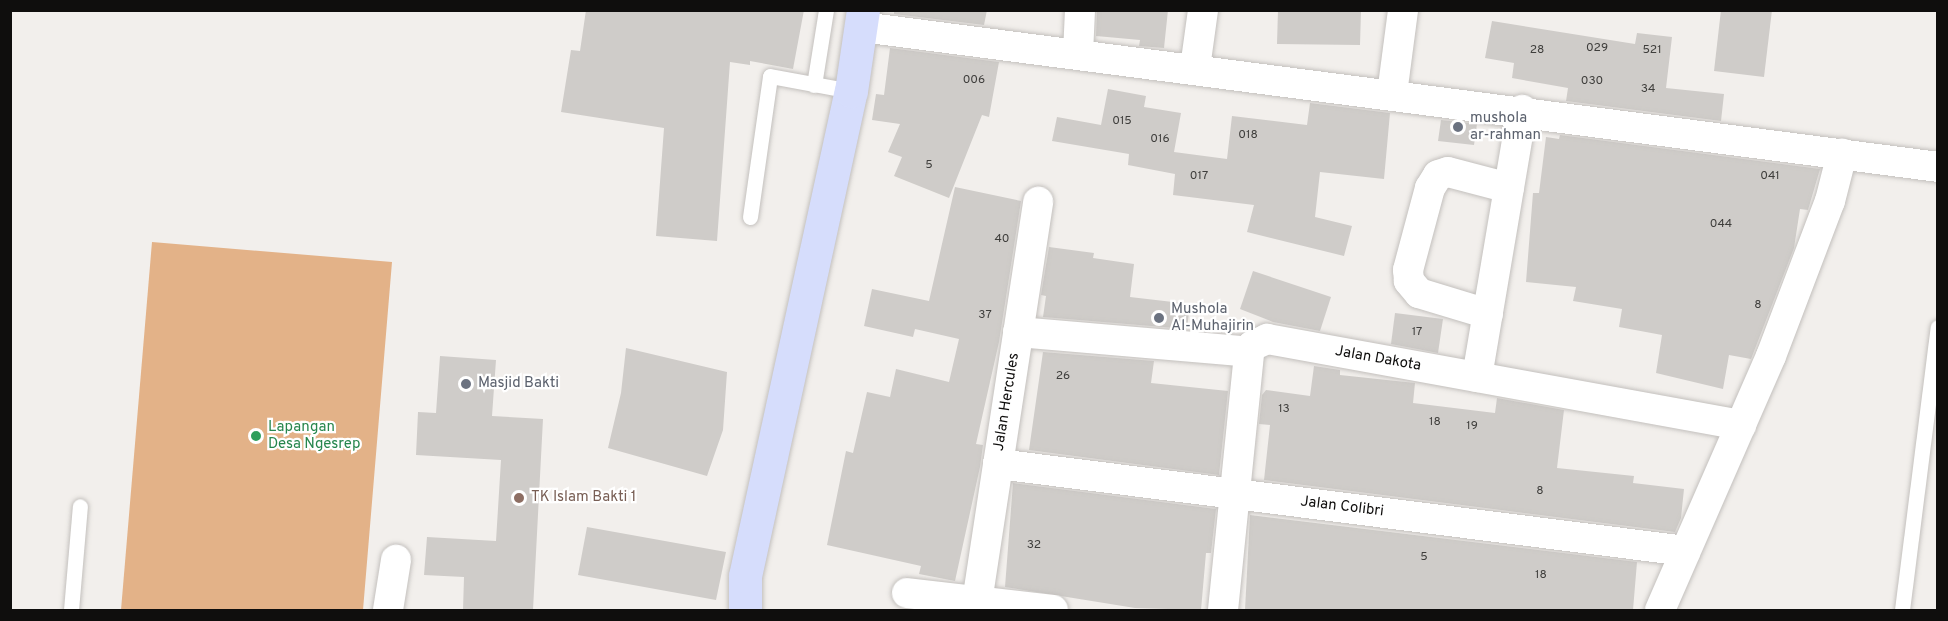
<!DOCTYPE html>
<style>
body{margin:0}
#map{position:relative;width:1948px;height:621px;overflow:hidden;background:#f2efec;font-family:Overpass,sans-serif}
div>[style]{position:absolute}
.green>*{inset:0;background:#e3b288}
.building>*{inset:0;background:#cfccc9}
.roads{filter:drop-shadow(0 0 2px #c3c0bd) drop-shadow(0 0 2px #c3c0bd)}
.service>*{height:15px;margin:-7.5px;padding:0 7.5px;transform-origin:7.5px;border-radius:7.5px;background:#fff}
.minor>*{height:30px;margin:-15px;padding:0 15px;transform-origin:15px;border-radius:15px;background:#fff}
.secondary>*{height:33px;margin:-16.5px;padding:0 16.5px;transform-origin:16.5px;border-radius:16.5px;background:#d6ddfc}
.dots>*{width:16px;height:16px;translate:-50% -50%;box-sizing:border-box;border:3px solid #fff;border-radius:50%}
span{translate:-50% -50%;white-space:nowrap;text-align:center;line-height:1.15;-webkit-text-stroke:4.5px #fff;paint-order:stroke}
.number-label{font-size:12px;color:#3f3e3c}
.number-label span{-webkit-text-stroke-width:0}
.worship-label{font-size:15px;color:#5b616d}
.left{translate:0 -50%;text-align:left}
.street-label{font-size:15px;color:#0f0e0d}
.leisure-label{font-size:15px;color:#27864d}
.education-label{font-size:15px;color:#785e54}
.frame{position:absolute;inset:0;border:12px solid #0f0e0d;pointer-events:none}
</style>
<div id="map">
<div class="green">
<div style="clip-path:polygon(152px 242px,392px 262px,363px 610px,121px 610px)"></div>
</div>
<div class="building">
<div style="clip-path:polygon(586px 10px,804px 10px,793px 69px,750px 61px,750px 65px,730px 62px,717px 241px,656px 236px,664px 128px,561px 112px,571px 50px,580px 51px)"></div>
<div style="clip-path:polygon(894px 10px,987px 10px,984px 25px,894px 14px)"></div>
<div style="clip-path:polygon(1097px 10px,1168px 10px,1164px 48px,1139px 46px,1140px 40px,1096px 36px)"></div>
<div style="clip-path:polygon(1278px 10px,1361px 10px,1360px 45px,1277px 44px)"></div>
<div style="clip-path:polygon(1721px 10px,1772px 10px,1764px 77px,1714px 71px)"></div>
<div style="clip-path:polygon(1492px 21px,1635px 44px,1637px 33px,1672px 37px,1666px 88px,1724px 94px,1721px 121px,1566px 101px,1568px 88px,1512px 78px,1514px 63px,1485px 58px)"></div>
<div style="clip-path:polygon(890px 48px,999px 62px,989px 117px,982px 115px,949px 198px,894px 176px,902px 157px,888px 152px,900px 124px,872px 120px,876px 94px,884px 95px)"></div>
<div style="clip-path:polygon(1108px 89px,1146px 96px,1144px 107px,1181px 113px,1174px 152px,1227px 159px,1232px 116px,1307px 125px,1310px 103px,1390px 113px,1384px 179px,1320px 172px,1315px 217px,1352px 226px,1344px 256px,1247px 232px,1254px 205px,1173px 195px,1175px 174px,1128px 165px,1129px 154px,1052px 141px,1057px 117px,1101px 125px)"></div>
<div style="clip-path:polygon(1441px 120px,1477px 124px,1474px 145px,1438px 141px)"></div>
<div style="clip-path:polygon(1560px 135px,1820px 169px,1808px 210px,1800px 209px,1794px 248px,1751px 359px,1729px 355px,1723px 389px,1656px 373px,1662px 335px,1619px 327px,1622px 309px,1573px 301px,1576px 287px,1526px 282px,1533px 193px,1539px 193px,1546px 137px,1559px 139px)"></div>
<div style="clip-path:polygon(955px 187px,1021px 201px,999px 342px,976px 444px,983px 445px,980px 467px,955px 581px,919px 574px,921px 566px,827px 545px,846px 451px,853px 453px,867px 392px,890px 397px,896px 369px,949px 382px,959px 339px,915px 329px,913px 337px,864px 326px,872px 289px,929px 301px)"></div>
<div style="clip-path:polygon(1049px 247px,1094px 253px,1093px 258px,1134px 264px,1130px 297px,1190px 304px,1187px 329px,1043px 317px,1046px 296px,1041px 295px)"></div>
<div style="clip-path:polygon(1253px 271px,1331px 297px,1320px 331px,1273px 322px,1240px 309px)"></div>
<div style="clip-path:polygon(1395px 313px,1443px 319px,1438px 353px,1391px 344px)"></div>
<div style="clip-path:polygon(626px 348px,727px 372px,723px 430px,707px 476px,608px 448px,621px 393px)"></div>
<div style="clip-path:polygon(1043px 352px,1154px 361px,1151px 383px,1228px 391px,1219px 475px,1029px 450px)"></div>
<div style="clip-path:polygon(440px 356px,496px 360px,492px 416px,543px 419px,533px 610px,463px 610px,464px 577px,424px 575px,427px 537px,496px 541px,501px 460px,416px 455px,418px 412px,436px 413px)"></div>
<div style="clip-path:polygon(1314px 366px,1340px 370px,1340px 375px,1415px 383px,1413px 403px,1495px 413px,1497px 398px,1564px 410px,1557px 468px,1634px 476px,1633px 483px,1684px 489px,1681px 518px,1675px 532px,1264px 480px,1270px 425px,1259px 424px,1262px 395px,1266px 390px,1310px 396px)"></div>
<div style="clip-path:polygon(1013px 483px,1216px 509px,1211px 553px,1206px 553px,1201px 610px,1135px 608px,1005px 587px)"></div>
<div style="clip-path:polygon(1250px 515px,1637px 562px,1633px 610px,1245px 610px)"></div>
<div style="clip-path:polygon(587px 527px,726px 552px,716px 600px,578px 575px)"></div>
</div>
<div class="roads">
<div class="service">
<div style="left:814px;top:85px;width:76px;rotate:-80.9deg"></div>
<div style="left:750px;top:217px;width:142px;rotate:-81.9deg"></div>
<div style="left:770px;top:76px;width:82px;rotate:10.5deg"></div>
<div style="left:71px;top:610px;width:104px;rotate:-85.1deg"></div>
<div style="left:1902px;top:610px;width:285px;rotate:-82.8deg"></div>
</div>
<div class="minor">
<div style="left:862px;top:27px;width:1085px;rotate:7.41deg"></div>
<div style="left:1078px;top:54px;width:44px;rotate:-87.4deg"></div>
<div style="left:1195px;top:68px;width:59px;rotate:-82.1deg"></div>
<div style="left:1392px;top:94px;width:85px;rotate:-82.5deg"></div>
<div style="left:1488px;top:314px;width:72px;rotate:-163.1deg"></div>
<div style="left:1419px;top:293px;width:16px;rotate:-130deg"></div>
<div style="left:1409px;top:281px;width:11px;rotate:-95deg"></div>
<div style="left:1408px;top:270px;width:85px;rotate:-75deg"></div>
<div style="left:1430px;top:188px;width:15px;rotate:-58deg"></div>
<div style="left:1438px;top:175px;width:10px;rotate:-17deg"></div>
<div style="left:1448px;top:172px;width:63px;rotate:14.7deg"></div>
<div style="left:1018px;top:332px;width:232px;rotate:4.9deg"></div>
<div style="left:1249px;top:352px;width:7px;rotate:-63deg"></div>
<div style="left:1252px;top:346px;width:17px;rotate:-25deg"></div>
<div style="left:1267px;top:339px;width:482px;rotate:10.3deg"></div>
<div style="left:1477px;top:377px;width:271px;rotate:-80.4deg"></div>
<div style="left:998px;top:464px;width:693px;rotate:7.21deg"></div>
<div style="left:907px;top:593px;width:147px;rotate:6.6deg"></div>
<div style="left:977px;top:602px;width:405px;rotate:-81.3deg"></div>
<div style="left:388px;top:610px;width:51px;rotate:-80.9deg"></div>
<div style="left:1223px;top:610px;width:259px;rotate:-84.2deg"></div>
<div style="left:1660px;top:610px;width:277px;rotate:-66.4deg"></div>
<div style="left:1771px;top:356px;width:166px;rotate:-69.2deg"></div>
<div style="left:1830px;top:201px;width:49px;rotate:-75.7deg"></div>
</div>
<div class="secondary">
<div style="left:745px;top:610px;width:34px;rotate:-90deg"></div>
<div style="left:745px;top:576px;width:496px;rotate:-77.7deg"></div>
<div style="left:851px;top:91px;width:82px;rotate:-81.6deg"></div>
</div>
</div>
<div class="dots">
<div style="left:1458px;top:127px;background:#6b7280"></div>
<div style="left:1159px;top:318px;background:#6b7280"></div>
<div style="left:466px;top:384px;background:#6b7280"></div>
<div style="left:256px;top:436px;background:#2e9e5b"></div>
<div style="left:519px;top:498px;background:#8d6e63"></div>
</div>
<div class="number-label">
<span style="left:1597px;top:49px">029</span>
<span style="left:1537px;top:51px">28</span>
<span style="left:1652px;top:51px">521</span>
<span style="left:974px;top:81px">006</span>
<span style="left:1592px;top:82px">030</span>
<span style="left:1648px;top:90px">34</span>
<span style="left:1122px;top:122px">015</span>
<span style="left:1248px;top:136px">018</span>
<span style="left:1160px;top:140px">016</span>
<span style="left:929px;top:166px">5</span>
<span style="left:1199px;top:177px">017</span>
<span style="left:1770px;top:177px">041</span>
<span style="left:1721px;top:225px">044</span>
<span style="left:1002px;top:240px">40</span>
<span style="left:1758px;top:306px">8</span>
<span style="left:985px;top:316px">37</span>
<span style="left:1417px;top:333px">17</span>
<span style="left:1063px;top:377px">26</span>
<span style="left:1284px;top:410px">13</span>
<span style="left:1435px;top:423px">18</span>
<span style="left:1472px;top:427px">19</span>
<span style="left:1540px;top:492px">8</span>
<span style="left:1034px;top:546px">32</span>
<span style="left:1424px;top:558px">5</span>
<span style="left:1541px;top:576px">18</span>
</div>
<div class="worship-label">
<span class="left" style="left:1470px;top:127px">mushola<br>ar-rahman</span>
<span class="left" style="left:1171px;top:318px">Mushola<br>Al-Muhajirin</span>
<span class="left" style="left:478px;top:384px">Masjid Bakti</span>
</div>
<div class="street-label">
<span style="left:1378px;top:359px;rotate:10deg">Jalan Dakota</span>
<span style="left:1007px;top:402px;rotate:-81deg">Jalan Hercules</span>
<span style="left:1342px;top:507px;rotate:7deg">Jalan Colibri</span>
</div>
<div class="leisure-label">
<span class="left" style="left:268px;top:436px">Lapangan<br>Desa Ngesrep</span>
</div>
<div class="education-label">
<span class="left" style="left:531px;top:498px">TK Islam Bakti 1</span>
</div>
<div class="frame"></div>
</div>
